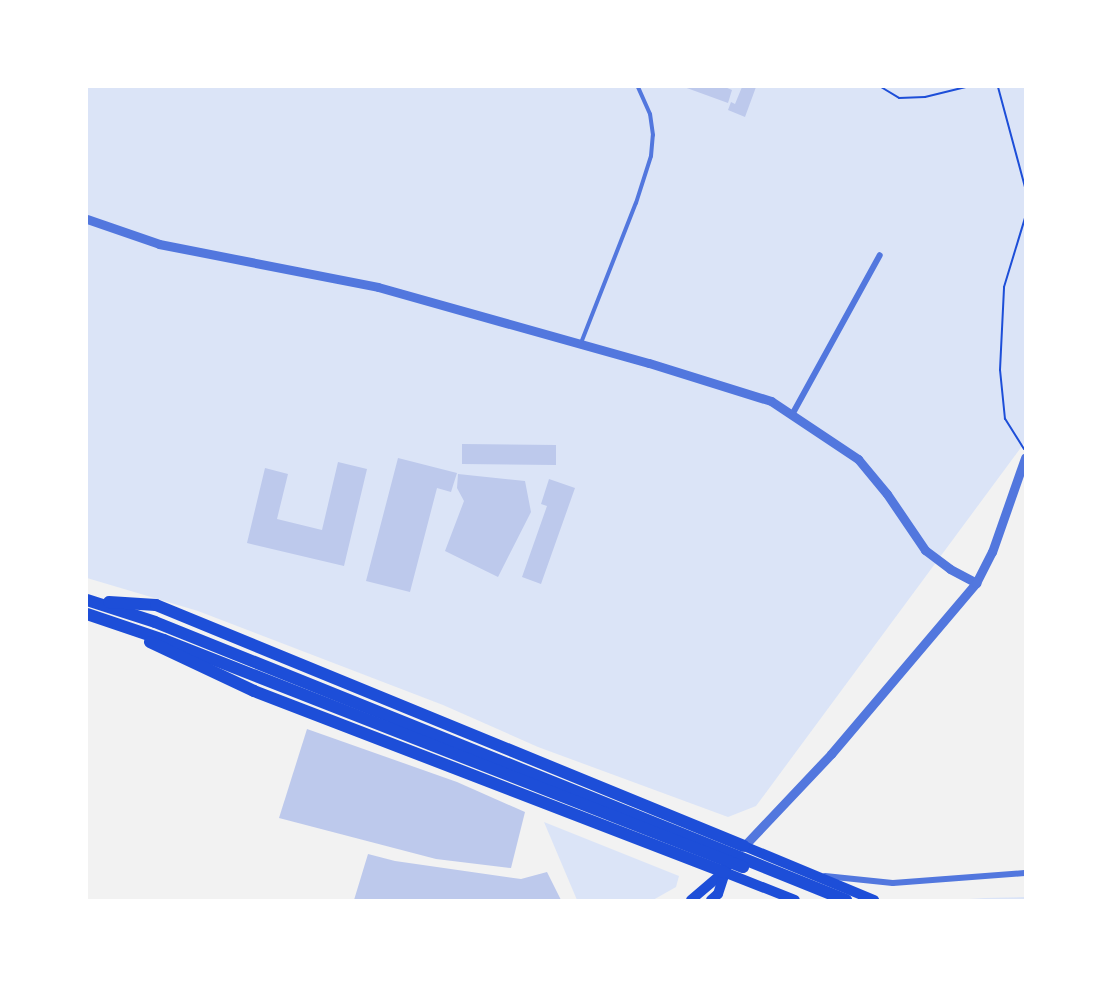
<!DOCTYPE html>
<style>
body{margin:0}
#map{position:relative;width:1112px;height:987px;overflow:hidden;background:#f2f2f2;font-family:"Varela Round",sans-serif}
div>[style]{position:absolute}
.green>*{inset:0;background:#dbe4f7}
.building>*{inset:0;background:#bdc9ec}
.path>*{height:2px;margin:-1px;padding:0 1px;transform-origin:1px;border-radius:1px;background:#1d4ed8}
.service>*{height:4px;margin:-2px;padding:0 2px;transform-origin:2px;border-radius:2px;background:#5277de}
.minor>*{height:6px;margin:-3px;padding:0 3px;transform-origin:3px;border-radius:3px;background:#5277de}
.tertiary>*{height:9px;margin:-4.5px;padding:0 4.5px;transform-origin:4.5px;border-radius:4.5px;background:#5277de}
.secondary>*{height:10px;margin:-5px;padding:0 5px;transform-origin:5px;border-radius:5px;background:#1d4ed8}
.primary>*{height:10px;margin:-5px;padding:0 5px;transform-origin:5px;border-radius:5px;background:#1d4ed8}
.trunk>*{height:12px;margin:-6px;padding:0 6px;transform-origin:6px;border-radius:6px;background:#1d4ed8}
span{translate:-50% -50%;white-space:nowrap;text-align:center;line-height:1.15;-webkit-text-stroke:6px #fff;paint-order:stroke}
.frame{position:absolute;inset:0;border:88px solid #fff;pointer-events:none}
</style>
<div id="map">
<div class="green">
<div style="clip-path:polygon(87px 87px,1025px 87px,1025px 442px,756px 806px,728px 817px,538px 747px,443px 705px,198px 611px,87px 578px)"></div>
<div style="clip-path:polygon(544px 822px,679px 876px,676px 887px,653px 900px,577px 900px)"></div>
<div style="clip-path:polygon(1025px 897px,1025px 900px,954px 900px,985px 898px)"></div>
</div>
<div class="building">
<div style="clip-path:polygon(684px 87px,725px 87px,732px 90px,728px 103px)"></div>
<div style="clip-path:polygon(742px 87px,756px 87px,745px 117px,728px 110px,731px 102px,735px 104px)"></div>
<div style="clip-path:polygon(462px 444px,556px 445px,556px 465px,462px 464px)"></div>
<div style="clip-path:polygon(398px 458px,457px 473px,451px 492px,437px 488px,410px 592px,366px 581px)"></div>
<div style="clip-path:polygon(338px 462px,367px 469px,344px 566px,247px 543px,265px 468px,288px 474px,277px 519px,322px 530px)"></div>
<div style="clip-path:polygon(458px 474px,525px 481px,531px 512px,498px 577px,445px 551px,464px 501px,457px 488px)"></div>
<div style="clip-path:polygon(549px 479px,575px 488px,541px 584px,522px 577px,547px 506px,541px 504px)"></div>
<div style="clip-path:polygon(307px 729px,457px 782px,525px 812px,511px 868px,436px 859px,279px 818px)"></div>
<div style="clip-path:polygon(368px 854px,395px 861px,521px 879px,547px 872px,561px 900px,354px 900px)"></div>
</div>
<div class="path">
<div style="left:881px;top:87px;width:21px;rotate:31deg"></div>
<div style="left:899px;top:98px;width:26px;rotate:-2deg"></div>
<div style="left:925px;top:97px;width:42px;rotate:-13.7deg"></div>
<div style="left:998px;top:87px;width:104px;rotate:74.9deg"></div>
<div style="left:1024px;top:449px;width:36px;rotate:-122deg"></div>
<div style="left:1005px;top:419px;width:49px;rotate:-95.8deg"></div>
<div style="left:1000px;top:370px;width:83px;rotate:-87.2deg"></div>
<div style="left:1004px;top:287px;width:72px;rotate:-73.1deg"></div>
</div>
<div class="service">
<div style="left:581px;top:343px;width:150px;rotate:-68.6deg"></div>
<div style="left:636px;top:203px;width:49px;rotate:-72.3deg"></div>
<div style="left:651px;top:156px;width:21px;rotate:-85deg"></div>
<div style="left:653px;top:135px;width:21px;rotate:-98deg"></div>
<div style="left:650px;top:114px;width:30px;rotate:-114deg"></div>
</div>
<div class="minor">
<div style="left:793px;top:413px;width:180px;rotate:-61.2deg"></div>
<div style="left:825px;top:876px;width:68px;rotate:5.9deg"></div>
<div style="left:893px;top:883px;width:132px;rotate:-4.3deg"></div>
</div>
<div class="tertiary">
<div style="left:87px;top:219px;width:76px;rotate:19.1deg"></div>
<div style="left:159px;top:244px;width:223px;rotate:11.1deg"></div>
<div style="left:378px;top:287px;width:281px;rotate:15.7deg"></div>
<div style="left:649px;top:363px;width:128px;rotate:17.3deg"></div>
<div style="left:771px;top:401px;width:105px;rotate:33.7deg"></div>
<div style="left:858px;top:459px;width:45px;rotate:50.4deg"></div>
<div style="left:887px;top:494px;width:68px;rotate:55.8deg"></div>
<div style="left:925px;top:550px;width:31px;rotate:37deg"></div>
<div style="left:950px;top:569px;width:30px;rotate:28deg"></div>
<div style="left:744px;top:846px;width:127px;rotate:-46.6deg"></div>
<div style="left:831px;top:754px;width:224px;rotate:-49.7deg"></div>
<div style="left:976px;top:583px;width:35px;rotate:-63deg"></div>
<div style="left:992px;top:552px;width:100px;rotate:-70.7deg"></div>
</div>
<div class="secondary">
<div style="left:691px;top:900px;width:43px;rotate:-40.3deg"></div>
<div style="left:711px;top:900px;width:9px;rotate:-41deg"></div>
<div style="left:718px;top:894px;width:28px;rotate:-72deg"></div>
</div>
<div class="primary">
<div style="left:744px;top:846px;width:141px;rotate:22.6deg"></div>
<div style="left:724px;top:872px;width:76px;rotate:21.5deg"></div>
</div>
<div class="trunk">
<div style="left:87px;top:600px;width:71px;rotate:17.9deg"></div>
<div style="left:155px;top:622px;width:745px;rotate:21.92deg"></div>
<div style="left:109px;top:602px;width:47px;rotate:3.7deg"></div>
<div style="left:156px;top:605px;width:635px;rotate:22.29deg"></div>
<div style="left:87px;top:614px;width:81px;rotate:18.7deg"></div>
<div style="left:164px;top:640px;width:622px;rotate:21.41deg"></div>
<div style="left:150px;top:642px;width:115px;rotate:25.2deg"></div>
<div style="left:254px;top:691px;width:504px;rotate:21.06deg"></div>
</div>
<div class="frame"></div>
</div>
